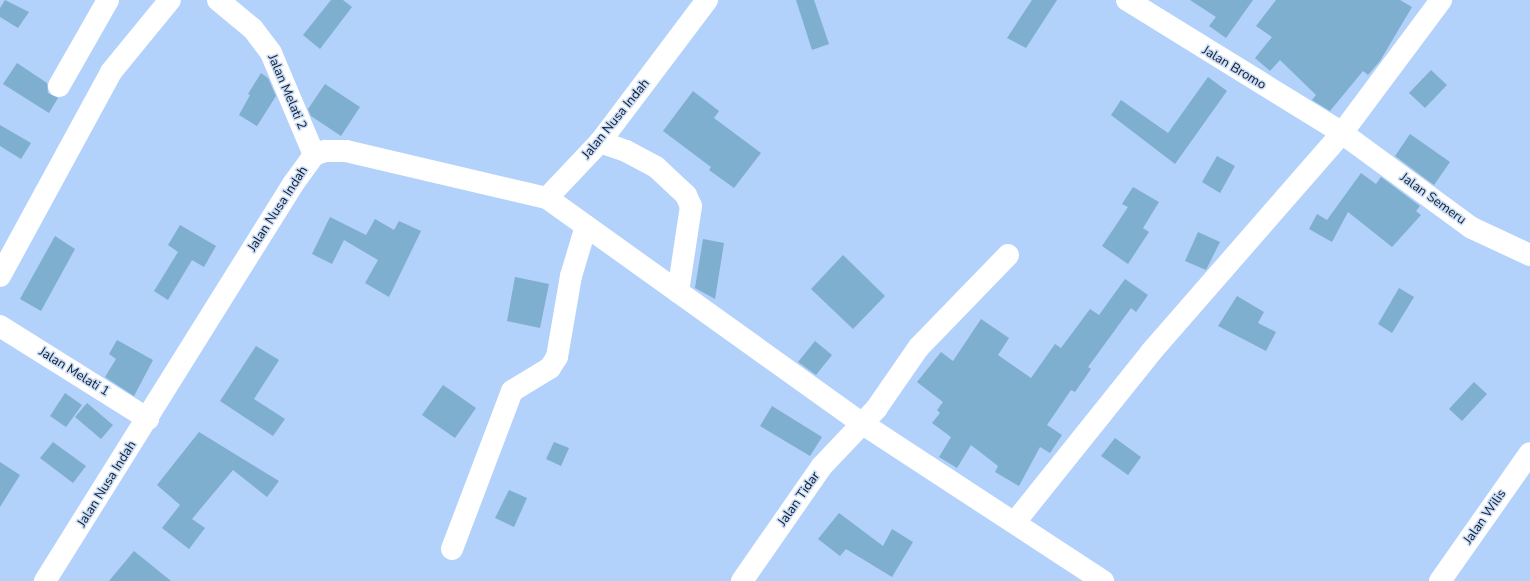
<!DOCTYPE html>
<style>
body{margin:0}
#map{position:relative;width:1530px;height:581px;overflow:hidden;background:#b2d1fb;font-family:"Nunito Sans",sans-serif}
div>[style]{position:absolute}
.building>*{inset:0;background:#7fafce}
.minor>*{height:22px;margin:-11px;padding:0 11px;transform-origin:11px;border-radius:11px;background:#fff}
span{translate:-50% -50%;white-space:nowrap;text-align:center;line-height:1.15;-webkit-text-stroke:3px #caddf7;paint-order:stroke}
.street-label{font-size:13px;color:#111c2b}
</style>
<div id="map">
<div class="building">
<div style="clip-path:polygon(5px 0,29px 12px,18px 28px,0 17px,0 8px)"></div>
<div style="clip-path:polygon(331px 0,343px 0,352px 7px,320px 49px,303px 35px)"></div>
<div style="clip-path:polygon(796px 0,814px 0,829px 44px,812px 50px)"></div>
<div style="clip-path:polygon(1032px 0,1057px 0,1026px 48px,1007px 38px)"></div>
<div style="clip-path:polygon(1190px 0,1253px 0,1226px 38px,1209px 26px,1216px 17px)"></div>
<div style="clip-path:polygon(1276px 0,1400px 0,1412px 7px,1380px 61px,1368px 75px,1363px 71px,1330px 111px,1312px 100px,1316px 95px,1280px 60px,1270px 71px,1255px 58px,1272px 37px,1256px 26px)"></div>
<div style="clip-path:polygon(17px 63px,47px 83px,48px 93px,58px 98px,49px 113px,3px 84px)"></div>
<div style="clip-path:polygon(1431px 70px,1447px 85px,1425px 108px,1409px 93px)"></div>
<div style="clip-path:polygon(261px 73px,268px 78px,276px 96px,257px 126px,239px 115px,250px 95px,248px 94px)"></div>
<div style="clip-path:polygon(1208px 77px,1227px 91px,1175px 164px,1111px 115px,1121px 100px,1168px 133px)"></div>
<div style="clip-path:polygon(325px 84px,360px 107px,341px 136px,311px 116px,308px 109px)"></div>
<div style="clip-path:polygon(693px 91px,719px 111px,714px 118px,761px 153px,734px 188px,709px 170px,711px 167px,663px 131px)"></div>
<div style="clip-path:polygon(0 125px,31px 143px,21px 159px,0 146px)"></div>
<div style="clip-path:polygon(1410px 134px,1450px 162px,1434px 185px,1395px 156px)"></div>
<div style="clip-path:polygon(1217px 156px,1235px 166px,1220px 193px,1202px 182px)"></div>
<div style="clip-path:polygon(1361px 173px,1376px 184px,1381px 177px,1420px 206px,1416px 211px,1421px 215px,1392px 247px,1348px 212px,1332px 242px,1309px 229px,1317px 214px,1327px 220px)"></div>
<div style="clip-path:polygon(1133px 187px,1159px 202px,1143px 228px,1149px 232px,1128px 264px,1102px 246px,1128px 207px,1122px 204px)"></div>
<div style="clip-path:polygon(330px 217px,366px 235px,375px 219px,394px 230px,399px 221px,421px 231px,389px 297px,365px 283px,378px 260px,344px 240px,332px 264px,312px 254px)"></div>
<div style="clip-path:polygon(180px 225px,216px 246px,204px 267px,192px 260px,168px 300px,154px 291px,178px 252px,168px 245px)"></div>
<div style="clip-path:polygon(1198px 232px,1220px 242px,1206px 270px,1185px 261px)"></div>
<div style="clip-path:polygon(55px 236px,75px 249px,41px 311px,20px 299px)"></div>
<div style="clip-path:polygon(703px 239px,724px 243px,715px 299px,695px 288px)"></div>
<div style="clip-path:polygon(843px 255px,885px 296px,853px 329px,811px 289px)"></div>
<div style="clip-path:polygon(515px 277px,549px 284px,540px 328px,507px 321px)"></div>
<div style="clip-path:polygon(1125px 279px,1148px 295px,1136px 312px,1131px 308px,1088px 367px,1091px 369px,1075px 392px,1071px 390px,1047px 425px,1062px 435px,1050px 453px,1040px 447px,1019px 486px,995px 472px,998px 466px,971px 445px,957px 468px,939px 457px,951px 437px,932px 423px,940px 413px,937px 410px,943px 402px,917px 382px,941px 352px,953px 361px,981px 319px,1009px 338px,998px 355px,1031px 378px,1055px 344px,1061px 348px,1090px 309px,1099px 315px)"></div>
<div style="clip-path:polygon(1399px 288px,1414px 297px,1392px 333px,1378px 324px)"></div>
<div style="clip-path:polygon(1237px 296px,1264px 312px,1258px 323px,1276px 332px,1266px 351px,1218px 326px)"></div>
<div style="clip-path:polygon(117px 340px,153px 360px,134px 396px,105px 377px,116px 359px,109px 354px)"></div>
<div style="clip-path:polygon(815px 341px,832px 355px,816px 375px,798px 362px)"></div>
<div style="clip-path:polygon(256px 346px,279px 360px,254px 399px,285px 419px,273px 436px,220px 401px)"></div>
<div style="clip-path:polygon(1474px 382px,1487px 394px,1462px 421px,1449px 409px)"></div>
<div style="clip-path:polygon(443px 385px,476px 408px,455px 438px,422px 415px)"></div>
<div style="clip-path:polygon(65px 393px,82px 405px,66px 427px,50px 416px)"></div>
<div style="clip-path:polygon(87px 403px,113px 425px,101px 439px,75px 417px)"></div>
<div style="clip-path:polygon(772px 406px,822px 437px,810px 456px,760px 426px)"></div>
<div style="clip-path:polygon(199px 432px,279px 481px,267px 497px,233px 470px,192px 519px,205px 528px,189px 549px,162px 528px,180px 505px,157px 485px)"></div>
<div style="clip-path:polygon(1115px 438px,1141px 457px,1128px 475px,1101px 456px)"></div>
<div style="clip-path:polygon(53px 442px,86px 466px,73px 483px,40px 458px)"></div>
<div style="clip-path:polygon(554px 442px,569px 448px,561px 466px,546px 459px)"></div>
<div style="clip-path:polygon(0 462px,20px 475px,0 507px)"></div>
<div style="clip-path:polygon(509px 490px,527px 498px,514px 527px,495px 518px)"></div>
<div style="clip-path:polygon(839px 513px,883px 546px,892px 529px,913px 542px,892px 577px,846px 549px,840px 556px,818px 539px)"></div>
<div style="clip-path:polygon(134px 551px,171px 581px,109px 581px)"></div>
</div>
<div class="minor">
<div style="left:218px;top:0;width:45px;rotate:39.6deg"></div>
<div style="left:253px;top:29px;width:30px;rotate:53deg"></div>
<div style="left:271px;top:53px;width:111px;rotate:67.1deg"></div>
<div style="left:1127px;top:0;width:253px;rotate:31.7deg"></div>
<div style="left:1342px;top:133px;width:161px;rotate:36.2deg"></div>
<div style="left:1472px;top:228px;width:64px;rotate:25deg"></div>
<div style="left:59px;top:86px;width:99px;rotate:-60.3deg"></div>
<div style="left:600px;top:142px;width:28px;rotate:19deg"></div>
<div style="left:626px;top:151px;width:34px;rotate:28deg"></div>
<div style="left:656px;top:167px;width:41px;rotate:43deg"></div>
<div style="left:686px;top:195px;width:12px;rotate:66deg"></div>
<div style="left:691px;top:206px;width:87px;rotate:98.6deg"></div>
<div style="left:547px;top:198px;width:388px;rotate:35.6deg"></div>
<div style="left:863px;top:424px;width:287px;rotate:33.2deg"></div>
<div style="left:0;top:276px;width:232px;rotate:-61.4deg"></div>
<div style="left:111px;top:72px;width:93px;rotate:-50.7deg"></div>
<div style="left:0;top:326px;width:175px;rotate:32.1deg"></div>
<div style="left:1015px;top:522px;width:218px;rotate:-51.3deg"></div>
<div style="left:1151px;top:352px;width:291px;rotate:-48.9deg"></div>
<div style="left:1342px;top:133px;width:166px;rotate:-53.3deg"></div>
<div style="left:452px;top:549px;width:169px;rotate:-69.2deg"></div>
<div style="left:512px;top:391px;width:44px;rotate:-31.2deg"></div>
<div style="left:550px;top:368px;width:13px;rotate:-58deg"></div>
<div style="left:557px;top:357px;width:82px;rotate:-80.2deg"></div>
<div style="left:571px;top:276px;width:52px;rotate:-73.3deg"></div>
<div style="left:45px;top:581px;width:468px;rotate:-58deg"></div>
<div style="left:293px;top:184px;width:36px;rotate:-54deg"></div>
<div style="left:314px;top:155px;width:12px;rotate:-20deg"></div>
<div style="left:325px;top:151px;width:21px"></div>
<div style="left:346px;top:151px;width:206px;rotate:13.2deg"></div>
<div style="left:547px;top:198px;width:77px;rotate:-46.6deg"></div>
<div style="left:600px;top:142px;width:178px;rotate:-53deg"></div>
<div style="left:742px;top:581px;width:140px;rotate:-55.2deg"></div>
<div style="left:822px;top:466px;width:79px;rotate:-46.5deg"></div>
<div style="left:876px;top:409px;width:75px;rotate:-55.3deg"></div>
<div style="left:919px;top:347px;width:128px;rotate:-45.9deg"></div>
<div style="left:1440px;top:581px;width:156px;rotate:-54.9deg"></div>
</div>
<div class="street-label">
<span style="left:1234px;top:68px;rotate:31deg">Jalan Bromo</span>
<span style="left:287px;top:92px;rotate:67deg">Jalan Melati 2</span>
<span style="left:616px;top:119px;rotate:-51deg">Jalan Nusa Indah</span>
<span style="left:1433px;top:199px;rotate:36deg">Jalan Semeru</span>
<span style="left:278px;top:209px;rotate:-57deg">Jalan Nusa Indah</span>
<span style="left:74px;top:372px;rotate:32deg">Jalan Melati 1</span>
<span style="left:107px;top:484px;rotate:-58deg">Jalan Nusa Indah</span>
<span style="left:799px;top:499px;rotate:-55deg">Jalan Tidar</span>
<span style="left:1485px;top:517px;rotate:-55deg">Jalan Wilis</span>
</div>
</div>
